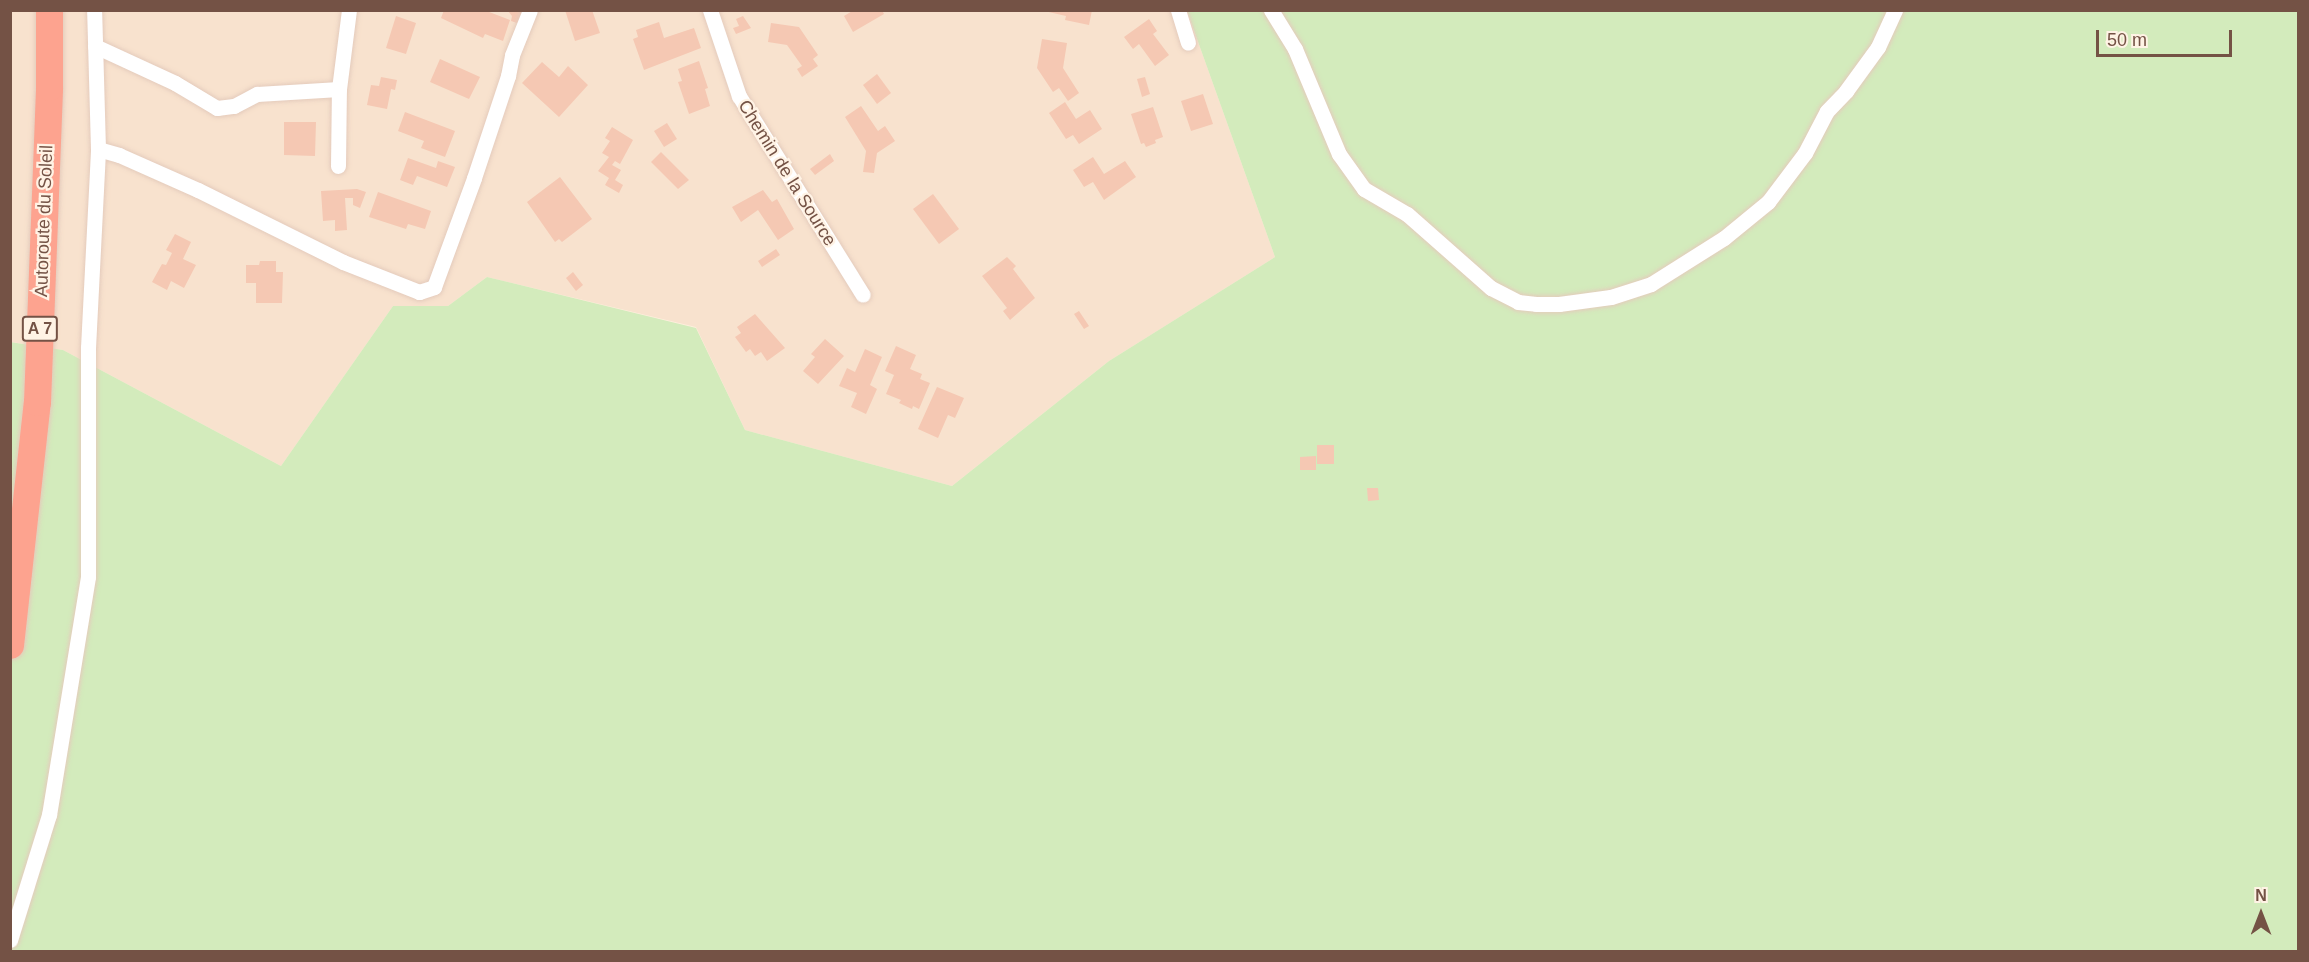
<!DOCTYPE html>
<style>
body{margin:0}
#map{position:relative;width:2309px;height:962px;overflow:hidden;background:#feefdd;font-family:Helvetica,sans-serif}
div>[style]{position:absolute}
.residential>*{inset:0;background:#f8e2ce}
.green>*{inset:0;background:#d3ebbc}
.building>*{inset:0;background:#f5c8b3}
.roads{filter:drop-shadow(0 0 2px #e4cbbc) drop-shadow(0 0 2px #e4cbbc)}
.minor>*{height:15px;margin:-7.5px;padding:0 7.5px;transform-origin:7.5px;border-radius:7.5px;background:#fff}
.motorway>*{height:27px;margin:-13.5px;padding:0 13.5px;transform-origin:13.5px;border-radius:13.5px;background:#fda38f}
span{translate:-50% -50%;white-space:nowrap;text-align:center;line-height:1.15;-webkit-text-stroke:4.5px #fff3e5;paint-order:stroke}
.shield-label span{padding:2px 4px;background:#fff3e5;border:2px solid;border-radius:4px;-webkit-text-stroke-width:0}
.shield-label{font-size:16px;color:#745245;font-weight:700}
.street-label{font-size:18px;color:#745245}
.frame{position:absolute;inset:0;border:12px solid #745245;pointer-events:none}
.north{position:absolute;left:2231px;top:884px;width:60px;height:60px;-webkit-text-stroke:4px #fff3e5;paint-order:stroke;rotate:0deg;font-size:16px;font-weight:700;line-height:24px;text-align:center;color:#745245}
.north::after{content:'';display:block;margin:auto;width:21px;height:27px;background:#745245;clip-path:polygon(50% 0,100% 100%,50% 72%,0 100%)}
.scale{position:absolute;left:2096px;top:30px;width:136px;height:27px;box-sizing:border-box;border:3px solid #745245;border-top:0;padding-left:8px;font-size:18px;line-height:21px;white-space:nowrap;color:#745245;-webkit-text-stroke:4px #fff3e5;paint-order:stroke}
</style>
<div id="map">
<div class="residential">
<div style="clip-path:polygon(10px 11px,1187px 11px,1275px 257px,1109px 361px,952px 486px,745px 430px,696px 327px,487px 277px,448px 306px,393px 306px,281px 466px,63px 350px,11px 342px)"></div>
</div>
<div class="green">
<div style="clip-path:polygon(1187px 11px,2298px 11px,2298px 951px,11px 951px,10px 342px,63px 350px,281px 466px,393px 306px,448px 306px,487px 277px,696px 328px,745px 430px,952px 486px,1109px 361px,1275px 257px)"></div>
</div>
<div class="building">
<div style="clip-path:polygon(444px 10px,484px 10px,510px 20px,503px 41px,485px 34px,483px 38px,441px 18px)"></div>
<div style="clip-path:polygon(507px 10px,525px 10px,520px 24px,511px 21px,512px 16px)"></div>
<div style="clip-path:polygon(565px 10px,592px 10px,600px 33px,575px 41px)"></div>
<div style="clip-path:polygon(854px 10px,882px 10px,884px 14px,853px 32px,844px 16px)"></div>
<div style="clip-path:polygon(1040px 10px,1092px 10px,1089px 25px,1065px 20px,1066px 16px)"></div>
<div style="clip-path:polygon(396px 16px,416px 23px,406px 54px,386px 48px)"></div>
<div style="clip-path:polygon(743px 16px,751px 28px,736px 34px,733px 28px,739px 26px,736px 19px)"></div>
<div style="clip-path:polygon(1149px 19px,1157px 31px,1153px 34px,1169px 55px,1155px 66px,1139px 44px,1133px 49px,1124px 37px)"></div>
<div style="clip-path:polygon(659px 22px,664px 38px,694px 28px,701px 48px,644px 70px,633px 39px,638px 37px,636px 30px)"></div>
<div style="clip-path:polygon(771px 23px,799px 27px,818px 55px,813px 59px,818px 66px,802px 77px,797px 69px,802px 66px,787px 45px,768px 42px)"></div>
<div style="clip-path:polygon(1042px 39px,1067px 43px,1063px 68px,1079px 93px,1068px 101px,1059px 88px,1053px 92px,1037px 68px)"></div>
<div style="clip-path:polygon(440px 59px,480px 77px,469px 99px,430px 82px)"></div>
<div style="clip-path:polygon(699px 61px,708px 88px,705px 89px,710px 106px,689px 114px,678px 82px,682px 81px,678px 69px)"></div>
<div style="clip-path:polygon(542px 62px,559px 77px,568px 66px,588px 85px,559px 117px,522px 83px)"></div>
<div style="clip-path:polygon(877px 74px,891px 93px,877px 104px,863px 85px)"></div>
<div style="clip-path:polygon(381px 77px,397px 80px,395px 90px,391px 89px,387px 109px,367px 105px,371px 85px,379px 86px)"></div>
<div style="clip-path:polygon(1145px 77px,1150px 94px,1142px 97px,1137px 79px)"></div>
<div style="clip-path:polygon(1203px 94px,1213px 124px,1191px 131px,1181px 101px)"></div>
<div style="clip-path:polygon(1065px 102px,1076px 119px,1090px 110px,1102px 129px,1079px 144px,1073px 135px,1066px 139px,1049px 113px)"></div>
<div style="clip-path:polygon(861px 106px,878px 131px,885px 126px,895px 141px,877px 153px,874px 173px,863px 172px,866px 151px,845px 117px)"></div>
<div style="clip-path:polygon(1153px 107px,1163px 137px,1155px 140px,1156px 143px,1146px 147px,1144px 143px,1141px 144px,1131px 114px)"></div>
<div style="clip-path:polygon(405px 112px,455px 131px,445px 157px,421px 148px,424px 141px,398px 131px)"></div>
<div style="clip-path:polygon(284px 122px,316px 122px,315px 156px,284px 155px)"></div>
<div style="clip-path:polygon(667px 123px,677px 139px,664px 147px,654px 131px)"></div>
<div style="clip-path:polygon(612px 127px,633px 140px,620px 164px,615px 161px,612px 165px,621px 170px,615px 180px,623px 185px,619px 193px,605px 185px,609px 178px,598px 171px,609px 157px,602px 153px,610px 141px,605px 138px)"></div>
<div style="clip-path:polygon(661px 152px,689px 180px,678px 189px,651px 162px)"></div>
<div style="clip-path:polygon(830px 154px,834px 161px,815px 175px,810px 169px)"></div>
<div style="clip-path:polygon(1093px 157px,1104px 174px,1125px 161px,1136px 177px,1104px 200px,1093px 182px,1084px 187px,1073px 170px)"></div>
<div style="clip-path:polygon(408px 158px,436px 168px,438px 161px,455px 167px,447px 187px,417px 176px,413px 185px,400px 180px)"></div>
<div style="clip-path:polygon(560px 177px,592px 219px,562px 242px,559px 239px,555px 242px,527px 202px)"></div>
<div style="clip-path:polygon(357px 189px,366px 192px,360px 208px,353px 205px,353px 198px,345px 198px,347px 230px,335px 231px,335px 220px,323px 221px,321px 191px)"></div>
<div style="clip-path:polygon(763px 190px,772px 202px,777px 199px,794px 229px,778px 240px,758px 210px,741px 222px,732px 207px)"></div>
<div style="clip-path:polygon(378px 192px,431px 211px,425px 229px,408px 224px,406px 229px,369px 217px)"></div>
<div style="clip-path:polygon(933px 194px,959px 229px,939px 244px,913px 209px)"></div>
<div style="clip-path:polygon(175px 234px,191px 242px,183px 259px,196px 265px,184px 288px,171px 281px,167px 290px,152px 282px,162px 264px,166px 265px,172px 253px,166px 250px)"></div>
<div style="clip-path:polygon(776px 249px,780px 255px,762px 267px,758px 261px)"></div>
<div style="clip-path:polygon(1007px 257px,1016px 266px,1013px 269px,1035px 298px,1010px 320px,1003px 311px,1007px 308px,982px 276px)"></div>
<div style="clip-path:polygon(260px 261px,276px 261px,276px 272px,283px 272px,282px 303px,256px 303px,256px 283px,246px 283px,246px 265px,259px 265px)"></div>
<div style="clip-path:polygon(573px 272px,583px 285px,576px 291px,566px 278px)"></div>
<div style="clip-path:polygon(1079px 311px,1089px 326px,1084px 329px,1074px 314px)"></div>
<div style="clip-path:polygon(755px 314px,785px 348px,767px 361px,761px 352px,755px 356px,750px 349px,746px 352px,735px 337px,741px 333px,737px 327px)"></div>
<div style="clip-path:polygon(825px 339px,844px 356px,818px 384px,803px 371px,815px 357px,811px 354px)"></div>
<div style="clip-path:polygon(896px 346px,916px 355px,910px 369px,922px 374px,920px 379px,930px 383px,919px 409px,913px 406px,912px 409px,899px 403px,901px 400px,886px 394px,894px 375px,885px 371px)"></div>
<div style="clip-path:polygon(865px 349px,882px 357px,870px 385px,877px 389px,866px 414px,851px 407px,857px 393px,839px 386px,847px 368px,855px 372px)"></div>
<div style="clip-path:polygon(937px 387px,964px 398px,955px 418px,948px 415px,938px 438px,918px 429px)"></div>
<div style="clip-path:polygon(1317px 445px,1334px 445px,1334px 464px,1317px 464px)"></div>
<div style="clip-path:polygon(1316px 456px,1316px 470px,1300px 470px,1300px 457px)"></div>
<div style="clip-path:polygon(1367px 488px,1378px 488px,1379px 500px,1368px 501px)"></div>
</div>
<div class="roads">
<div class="minor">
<div style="left:710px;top:10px;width:91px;rotate:71.4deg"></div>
<div style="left:739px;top:96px;width:234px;rotate:58.1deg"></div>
<div style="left:1178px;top:10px;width:34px;rotate:73deg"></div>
<div style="left:1271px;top:10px;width:46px;rotate:58.4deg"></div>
<div style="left:1295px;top:49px;width:114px;rotate:67.3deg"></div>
<div style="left:1339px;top:154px;width:43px;rotate:54.5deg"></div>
<div style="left:1364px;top:189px;width:50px;rotate:30.2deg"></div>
<div style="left:1407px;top:214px;width:112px;rotate:41.4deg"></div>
<div style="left:1491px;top:288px;width:30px;rotate:27deg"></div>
<div style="left:1518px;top:302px;width:18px;rotate:6deg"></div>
<div style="left:1536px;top:304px;width:23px"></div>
<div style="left:1559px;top:304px;width:52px;rotate:-7.7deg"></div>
<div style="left:1611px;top:297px;width:42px;rotate:-18deg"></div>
<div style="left:1651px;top:284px;width:86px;rotate:-32.2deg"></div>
<div style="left:1724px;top:238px;width:57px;rotate:-39.3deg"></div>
<div style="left:1768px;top:202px;width:61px;rotate:-52.9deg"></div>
<div style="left:1805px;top:153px;width:47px;rotate:-62.4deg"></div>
<div style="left:1827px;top:111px;width:28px;rotate:-46deg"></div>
<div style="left:1846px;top:91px;width:54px;rotate:-54deg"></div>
<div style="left:1878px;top:47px;width:41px;rotate:-65.3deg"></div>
<div style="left:95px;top:46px;width:88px;rotate:24.8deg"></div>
<div style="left:175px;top:83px;width:49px;rotate:30.8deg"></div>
<div style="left:217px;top:108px;width:17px;rotate:-7deg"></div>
<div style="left:234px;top:106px;width:26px;rotate:-28deg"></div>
<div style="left:257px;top:94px;width:82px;rotate:-3.5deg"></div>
<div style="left:98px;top:149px;width:22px;rotate:16deg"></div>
<div style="left:119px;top:155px;width:86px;rotate:23.9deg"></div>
<div style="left:198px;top:190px;width:162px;rotate:26.4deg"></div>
<div style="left:343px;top:262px;width:82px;rotate:21.5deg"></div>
<div style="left:419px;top:292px;width:16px;rotate:-18deg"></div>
<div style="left:434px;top:287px;width:116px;rotate:-69.8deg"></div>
<div style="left:474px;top:178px;width:108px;rotate:-71.6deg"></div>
<div style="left:508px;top:76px;width:21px;rotate:-79deg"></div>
<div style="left:512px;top:55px;width:48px;rotate:-68.2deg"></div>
<div style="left:338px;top:166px;width:77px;rotate:-89.3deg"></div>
<div style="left:339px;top:89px;width:80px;rotate:-82.8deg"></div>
<div style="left:10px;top:940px;width:131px;rotate:-72.7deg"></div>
<div style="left:49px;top:815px;width:241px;rotate:-80.7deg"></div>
<div style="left:88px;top:577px;width:229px;rotate:-90deg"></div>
<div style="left:88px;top:348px;width:199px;rotate:-87.1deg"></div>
<div style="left:98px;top:149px;width:139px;rotate:-91.6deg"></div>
</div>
<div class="motorway">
<div style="left:10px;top:645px;width:244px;rotate:-83.7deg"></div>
<div style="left:37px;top:402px;width:315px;rotate:-87.8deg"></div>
<div style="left:49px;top:87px;width:77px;rotate:-90deg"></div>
</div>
</div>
<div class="shield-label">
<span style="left:40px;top:329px">A 7</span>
</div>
<div class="street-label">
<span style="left:787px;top:173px;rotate:58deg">Chemin de la Source</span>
<span style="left:44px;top:221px;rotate:-88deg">Autoroute du Soleil</span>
</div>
<div class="frame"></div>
<div class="north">N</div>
<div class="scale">50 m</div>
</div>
